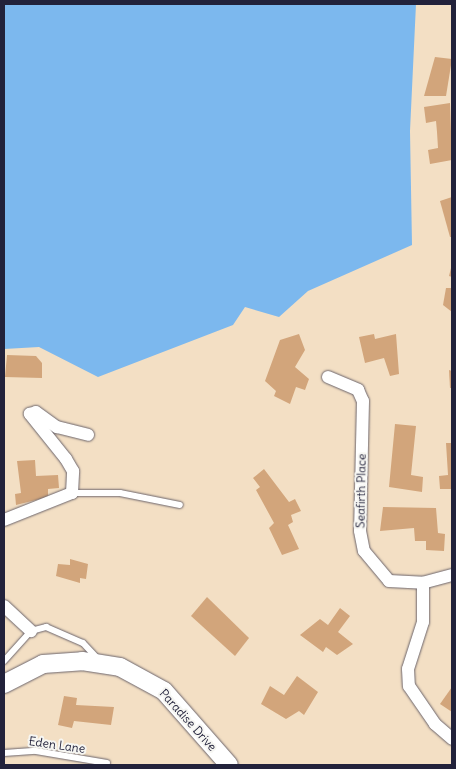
<!DOCTYPE html>
<style>
body{margin:0}
#map{position:relative;width:456px;height:769px;overflow:hidden;background:#f3dfc4;font-family:Delius,sans-serif}
div>[style]{position:absolute}
.water>*{inset:0;background:#7cb8ee}
.building>*{inset:0;background:#d2a57b}
.roads{filter:drop-shadow(0 0 1px #6b646b) drop-shadow(0 0 1px #6b646b)}
.lane>*{height:6px;margin:-3px;padding:0 3px;transform-origin:3px;border-radius:3px;background:#fff}
.street>*{height:12px;margin:-6px;padding:0 6px;transform-origin:6px;border-radius:6px;background:#fff}
.secondary>*{height:18px;margin:-9px;padding:0 9px;transform-origin:9px;border-radius:9px;background:#fff}
span{translate:-50% -50%;white-space:nowrap;text-align:center;line-height:1.15;-webkit-text-stroke:4px #f6f6f2;paint-order:stroke}
.street-label{font-size:12px;color:#22223b}
.frame{position:absolute;inset:0;border:5px solid #22223b;pointer-events:none}
</style>
<div id="map">
<div class="water">
<div style="clip-path:polygon(4px 4px,416px 4px,410px 131px,412px 245px,308px 291px,279px 317px,245px 307px,233px 325px,98px 377px,39px 347px,4px 349px)"></div>
</div>
<div class="building">
<div style="clip-path:polygon(435px 57px,452px 59px,446px 96px,424px 96px)"></div>
<div style="clip-path:polygon(450px 103px,452px 160px,430px 164px,428px 150px,438px 148px,437px 132px,436px 121px,426px 123px,424px 107px)"></div>
<div style="clip-path:polygon(452px 197px,452px 237px,450px 237px,440px 201px)"></div>
<div style="clip-path:polygon(452px 264px,452px 277px,449px 276px)"></div>
<div style="clip-path:polygon(446px 288px,452px 288px,452px 312px,443px 305px)"></div>
<div style="clip-path:polygon(299px 334px,305px 350px,295px 367px,309px 379px,305px 390px,296px 387px,290px 404px,274px 396px,276px 391px,265px 381px,280px 340px)"></div>
<div style="clip-path:polygon(374px 334px,375px 339px,396px 334px,399px 374px,390px 376px,384px 358px,365px 363px,359px 337px)"></div>
<div style="clip-path:polygon(36px 356px,42px 363px,42px 378px,5px 377px,7px 355px)"></div>
<div style="clip-path:polygon(449px 370px,452px 371px,452px 388px,450px 388px)"></div>
<div style="clip-path:polygon(395px 424px,416px 426px,411px 475px,423px 477px,422px 492px,389px 487px)"></div>
<div style="clip-path:polygon(446px 443px,452px 443px,452px 489px,440px 489px,439px 476px,448px 475px)"></div>
<div style="clip-path:polygon(35px 460px,36px 476px,58px 475px,59px 488px,48px 489px,48px 497px,16px 505px,15px 494px,21px 493px,17px 461px)"></div>
<div style="clip-path:polygon(264px 469px,289px 502px,295px 499px,301px 511px,291px 515px,293px 522px,288px 525px,299px 549px,282px 555px,269px 528px,274px 523px,256px 490px,260px 487px,253px 478px)"></div>
<div style="clip-path:polygon(383px 507px,436px 508px,438px 533px,445px 534px,444px 551px,426px 550px,426px 541px,415px 541px,414px 528px,380px 531px)"></div>
<div style="clip-path:polygon(70px 559px,88px 564px,86px 579px,80px 578px,80px 583px,56px 576px,58px 564px,70px 565px)"></div>
<div style="clip-path:polygon(207px 597px,249px 638px,235px 656px,191px 616px)"></div>
<div style="clip-path:polygon(340px 608px,350px 616px,338px 632px,353px 644px,337px 655px,326px 647px,323px 652px,300px 635px,320px 619px,328px 625px)"></div>
<div style="clip-path:polygon(297px 676px,318px 692px,304px 715px,299px 711px,286px 719px,261px 704px,270px 686px,284px 695px)"></div>
<div style="clip-path:polygon(452px 687px,452px 712px,440px 704px)"></div>
<div style="clip-path:polygon(64px 696px,77px 698px,76px 705px,114px 707px,111px 725px,74px 721px,72px 728px,58px 725px)"></div>
</div>
<div class="roads">
<div class="lane">
<div style="left:72px;top:493px;width:48px"></div>
<div style="left:120px;top:493px;width:61px;rotate:11.3deg"></div>
<div style="left:4px;top:661px;width:40px;rotate:-48deg"></div>
<div style="left:31px;top:631px;width:16px;rotate:-15deg"></div>
<div style="left:46px;top:627px;width:40px;rotate:23.4deg"></div>
<div style="left:83px;top:643px;width:22px;rotate:47deg"></div>
<div style="left:4px;top:753px;width:32px;rotate:-4deg"></div>
<div style="left:36px;top:751px;width:72px;rotate:9.6deg"></div>
</div>
<div class="street">
<div style="left:328px;top:377px;width:33px;rotate:23deg"></div>
<div style="left:358px;top:390px;width:12px;rotate:66deg"></div>
<div style="left:363px;top:401px;width:130px;rotate:91.3deg"></div>
<div style="left:360px;top:531px;width:20px;rotate:79deg"></div>
<div style="left:364px;top:551px;width:39px;rotate:50deg"></div>
<div style="left:389px;top:581px;width:34px;rotate:3deg"></div>
<div style="left:4px;top:520px;width:73px;rotate:-21.7deg"></div>
<div style="left:72px;top:493px;width:22px;rotate:-87deg"></div>
<div style="left:73px;top:471px;width:14px;rotate:-120deg"></div>
<div style="left:66px;top:459px;width:58px;rotate:-128.7deg"></div>
<div style="left:30px;top:414px;width:6px;rotate:-18deg"></div>
<div style="left:36px;top:412px;width:26px;rotate:36deg"></div>
<div style="left:57px;top:427px;width:32px;rotate:14deg"></div>
<div style="left:452px;top:575px;width:30px;rotate:165deg"></div>
<div style="left:423px;top:583px;width:39px;rotate:90deg"></div>
<div style="left:423px;top:622px;width:49px;rotate:107.7deg"></div>
<div style="left:408px;top:669px;width:17px;rotate:87deg"></div>
<div style="left:409px;top:686px;width:46px;rotate:55.6deg"></div>
<div style="left:435px;top:724px;width:23px;rotate:41deg"></div>
<div style="left:4px;top:606px;width:37px;rotate:43deg"></div>
</div>
<div class="secondary">
<div style="left:4px;top:684px;width:44px;rotate:-27.1deg"></div>
<div style="left:43px;top:664px;width:39px;rotate:-4deg"></div>
<div style="left:82px;top:661px;width:38px;rotate:9deg"></div>
<div style="left:120px;top:667px;width:50px;rotate:28.6deg"></div>
<div style="left:164px;top:691px;width:98px;rotate:48.7deg"></div>
</div>
</div>
<div class="street-label">
<span style="left:361px;top:491px;rotate:-89deg">Seafirth Place</span>
<span style="left:188px;top:720px;rotate:48deg">Paradise Drive</span>
<span style="left:57px;top:745px;rotate:8deg">Eden Lane</span>
</div>
<div class="frame"></div>
</div>
